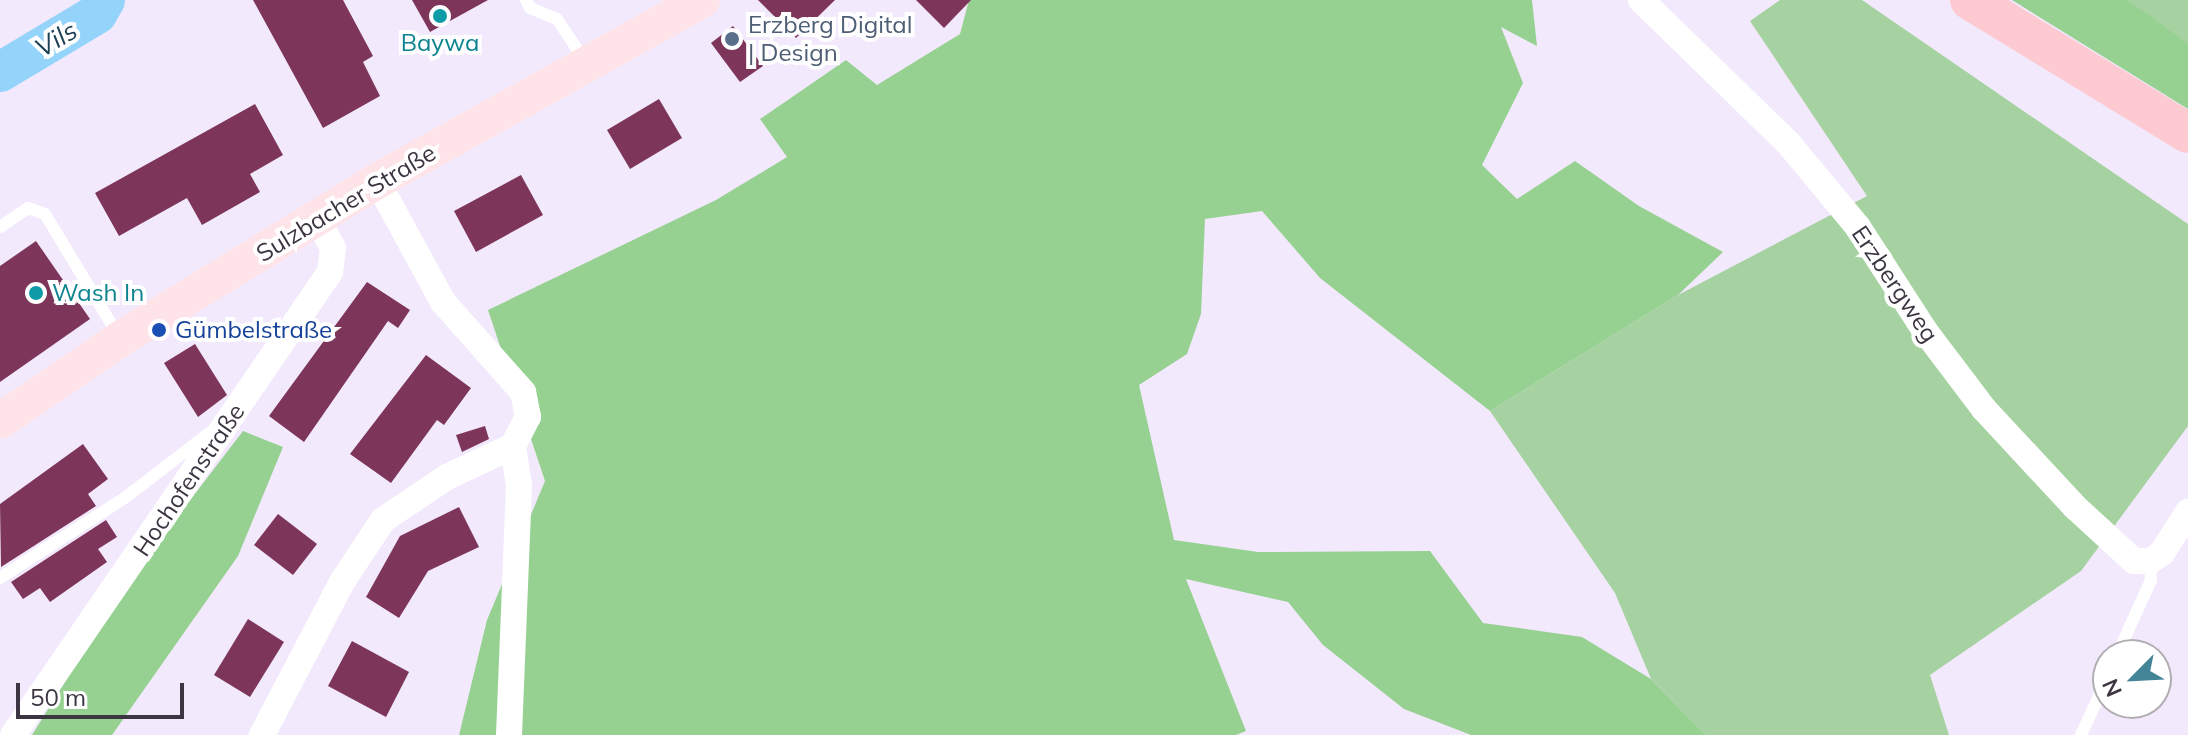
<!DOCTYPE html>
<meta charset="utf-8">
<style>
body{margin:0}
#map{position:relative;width:2188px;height:735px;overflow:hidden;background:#f3e9fc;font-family:Mulish,sans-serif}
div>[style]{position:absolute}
.green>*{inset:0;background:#a6d2a2}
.forest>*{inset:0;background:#96d192}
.river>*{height:40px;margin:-20px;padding:0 20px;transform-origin:20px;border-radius:20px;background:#94d4fb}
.building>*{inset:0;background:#7d3659}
.lane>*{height:12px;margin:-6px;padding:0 6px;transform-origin:6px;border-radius:6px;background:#fff}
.street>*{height:26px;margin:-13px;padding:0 13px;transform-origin:13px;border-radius:13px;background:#fff}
.secondary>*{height:36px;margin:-18px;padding:0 18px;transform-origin:18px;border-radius:18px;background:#fee4e8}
.primary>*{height:40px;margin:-20px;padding:0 20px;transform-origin:20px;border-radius:20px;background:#fdcad2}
.dots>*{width:22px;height:22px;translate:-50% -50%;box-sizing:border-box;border:4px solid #fff;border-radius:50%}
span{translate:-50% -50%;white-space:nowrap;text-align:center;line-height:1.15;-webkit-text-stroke:8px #fff;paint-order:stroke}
.service-label{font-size:24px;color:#4e5e75}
.left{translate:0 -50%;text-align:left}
.culture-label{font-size:24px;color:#0d838f}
.street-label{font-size:24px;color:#3c3542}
.transit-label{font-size:24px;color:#164399}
.water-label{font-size:26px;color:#1c4054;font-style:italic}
.north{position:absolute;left:2092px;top:639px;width:80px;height:80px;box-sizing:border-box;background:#fff;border:2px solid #b1aeb3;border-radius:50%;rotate:246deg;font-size:22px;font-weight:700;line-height:32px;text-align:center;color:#3c3542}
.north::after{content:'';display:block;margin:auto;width:28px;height:36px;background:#438496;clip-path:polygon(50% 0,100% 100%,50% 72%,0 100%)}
.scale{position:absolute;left:16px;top:683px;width:168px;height:36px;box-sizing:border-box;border:4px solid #3c3542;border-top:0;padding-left:10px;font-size:24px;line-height:28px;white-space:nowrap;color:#3c3542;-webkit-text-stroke:6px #fff;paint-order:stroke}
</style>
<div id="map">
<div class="green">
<div style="clip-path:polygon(1780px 0,1862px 0,2188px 224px,2188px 426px,2081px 571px,1930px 675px,1949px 735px,1706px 735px,1651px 679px,1615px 593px,1490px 411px,1678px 295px,1867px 196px,1750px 21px)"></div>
<div style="clip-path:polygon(2128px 0,2188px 0,2188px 44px,2170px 34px)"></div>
</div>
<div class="forest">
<div style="clip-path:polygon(969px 0,1532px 0,1537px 46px,1501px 27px,1523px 83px,1482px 165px,1517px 199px,1575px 161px,1639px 206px,1723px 252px,1678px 295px,1490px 411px,1320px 278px,1262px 211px,1205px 219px,1201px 314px,1187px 354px,1139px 385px,1174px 540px,1258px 552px,1430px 551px,1483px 623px,1582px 637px,1651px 679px,1706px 735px,1471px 735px,1404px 709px,1323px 645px,1288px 602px,1186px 579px,1246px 731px,1236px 735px,459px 735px,487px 620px,545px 481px,488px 310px,716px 200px,787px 157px,760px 119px,846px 60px,877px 85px,960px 34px)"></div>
<div style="clip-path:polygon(2012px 0,2128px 0,2188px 44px,2188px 109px)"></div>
<div style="clip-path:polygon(243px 431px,283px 447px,238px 556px,112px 735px,32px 735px,126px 584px)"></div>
</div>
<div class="river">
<div style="left:0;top:72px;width:113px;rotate:-30.9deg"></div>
<div style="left:97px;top:14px;width:16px;rotate:-60deg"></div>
</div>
<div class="building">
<div style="clip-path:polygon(253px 0,343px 0,373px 56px,363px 62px,380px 96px,323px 128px)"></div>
<div style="clip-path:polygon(412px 0,488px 0,430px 32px)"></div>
<div style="clip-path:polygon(758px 0,835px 0,796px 38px)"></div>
<div style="clip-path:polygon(916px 0,971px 0,944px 28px)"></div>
<div style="clip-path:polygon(733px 26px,763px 66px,740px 82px,711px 43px)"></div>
<div style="clip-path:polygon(659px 99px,682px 138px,630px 169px,607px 130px)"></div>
<div style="clip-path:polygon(255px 104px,283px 155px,250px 174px,260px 192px,202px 225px,187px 198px,119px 236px,95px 193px)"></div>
<div style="clip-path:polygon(521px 175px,543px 215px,476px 252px,454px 211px)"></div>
<div style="clip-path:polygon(36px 241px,90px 319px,0 382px,0 266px)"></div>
<div style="clip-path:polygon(367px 282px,410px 310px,398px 328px,388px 321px,304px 442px,269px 416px)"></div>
<div style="clip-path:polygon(195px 344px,227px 395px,198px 417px,164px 363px)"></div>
<div style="clip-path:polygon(426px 355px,471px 388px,444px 425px,437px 420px,391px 483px,350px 454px)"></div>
<div style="clip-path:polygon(485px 426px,489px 439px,462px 452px,456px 435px)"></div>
<div style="clip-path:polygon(83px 444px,108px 479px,88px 494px,96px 506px,1px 567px,0 504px)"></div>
<div style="clip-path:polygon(459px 507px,479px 547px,428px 571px,399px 618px,366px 597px,400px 536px)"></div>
<div style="clip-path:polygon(278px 514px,317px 544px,293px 575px,254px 545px)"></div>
<div style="clip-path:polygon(106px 520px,117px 537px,98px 549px,107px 562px,50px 602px,40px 588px,23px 599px,11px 582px)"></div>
<div style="clip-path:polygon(248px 619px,284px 642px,250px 697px,214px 675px)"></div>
<div style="clip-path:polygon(352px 641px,409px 672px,386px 717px,328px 686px)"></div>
</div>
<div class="lane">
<div style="left:526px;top:0;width:9px;rotate:63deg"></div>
<div style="left:530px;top:8px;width:29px;rotate:22deg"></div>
<div style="left:557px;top:19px;width:50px;rotate:56.3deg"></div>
<div style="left:0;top:227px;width:34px;rotate:-34deg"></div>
<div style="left:28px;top:208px;width:18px;rotate:19deg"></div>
<div style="left:45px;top:214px;width:141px;rotate:58.9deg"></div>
<div style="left:0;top:578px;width:150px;rotate:-32.7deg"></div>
<div style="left:126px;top:497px;width:105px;rotate:-37.6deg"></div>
<div style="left:2117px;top:655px;width:82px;rotate:-65.6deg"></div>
<div style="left:2151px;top:580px;width:19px;rotate:-93deg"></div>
<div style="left:2081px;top:735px;width:65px;rotate:-65.4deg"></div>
</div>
<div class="street">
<div style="left:1641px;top:0;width:206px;rotate:44.2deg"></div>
<div style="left:1789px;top:144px;width:108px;rotate:50.3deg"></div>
<div style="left:1858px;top:227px;width:124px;rotate:57.2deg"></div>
<div style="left:1925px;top:331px;width:98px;rotate:52.9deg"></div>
<div style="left:1984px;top:409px;width:134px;rotate:47.1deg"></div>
<div style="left:2075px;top:507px;width:80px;rotate:42.5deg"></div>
<div style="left:2134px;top:561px;width:16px"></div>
<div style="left:2150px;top:561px;width:14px;rotate:-34deg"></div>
<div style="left:2162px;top:553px;width:49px;rotate:-57.6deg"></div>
<div style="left:13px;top:735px;width:561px;rotate:-55.6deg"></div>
<div style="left:330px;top:272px;width:24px;rotate:-83deg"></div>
<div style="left:333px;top:248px;width:34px;rotate:-118deg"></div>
<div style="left:262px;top:735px;width:173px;rotate:-62.4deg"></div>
<div style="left:342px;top:582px;width:74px;rotate:-56.5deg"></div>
<div style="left:383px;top:520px;width:77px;rotate:-33.9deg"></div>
<div style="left:447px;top:477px;width:73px;rotate:-25.2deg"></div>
<div style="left:513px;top:446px;width:33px;rotate:-63deg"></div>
<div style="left:528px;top:417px;width:25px;rotate:-101deg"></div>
<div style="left:523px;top:392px;width:120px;rotate:-131.6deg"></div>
<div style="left:443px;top:302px;width:138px;rotate:-118.6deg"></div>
<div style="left:509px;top:735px;width:250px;rotate:-87.7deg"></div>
<div style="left:519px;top:485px;width:39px;rotate:-99deg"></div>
</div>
<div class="secondary">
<div style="left:0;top:421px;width:145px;rotate:-34.3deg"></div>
<div style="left:120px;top:339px;width:302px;rotate:-31.6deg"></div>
<div style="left:377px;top:181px;width:372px;rotate:-29.1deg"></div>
</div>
<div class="primary">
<div style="left:1970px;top:0;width:255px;rotate:31.4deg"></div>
</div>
<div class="dots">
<div style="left:440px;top:16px;background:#0f9aa8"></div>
<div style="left:732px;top:39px;background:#5c6f8a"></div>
<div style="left:36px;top:293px;background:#0f9aa8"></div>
<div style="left:159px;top:330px;background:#1a4fb4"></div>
</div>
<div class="service-label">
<span class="left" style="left:748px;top:39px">Erzberg Digital<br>| Design</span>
</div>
<div class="culture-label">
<span style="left:440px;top:43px">Baywa</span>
<span class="left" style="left:52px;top:293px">Wash In</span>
</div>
<div class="street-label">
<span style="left:346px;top:203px;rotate:-31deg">Sulzbacher Straße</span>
<span style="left:1895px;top:284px;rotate:56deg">Erzbergweg</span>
<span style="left:189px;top:480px;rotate:-56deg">Hochofenstraße</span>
</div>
<div class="transit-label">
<span class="left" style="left:175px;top:330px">Gümbelstraße</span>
</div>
<div class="water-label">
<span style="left:56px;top:39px;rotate:-31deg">Vils</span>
</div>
<div class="north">N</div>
<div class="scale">50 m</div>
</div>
